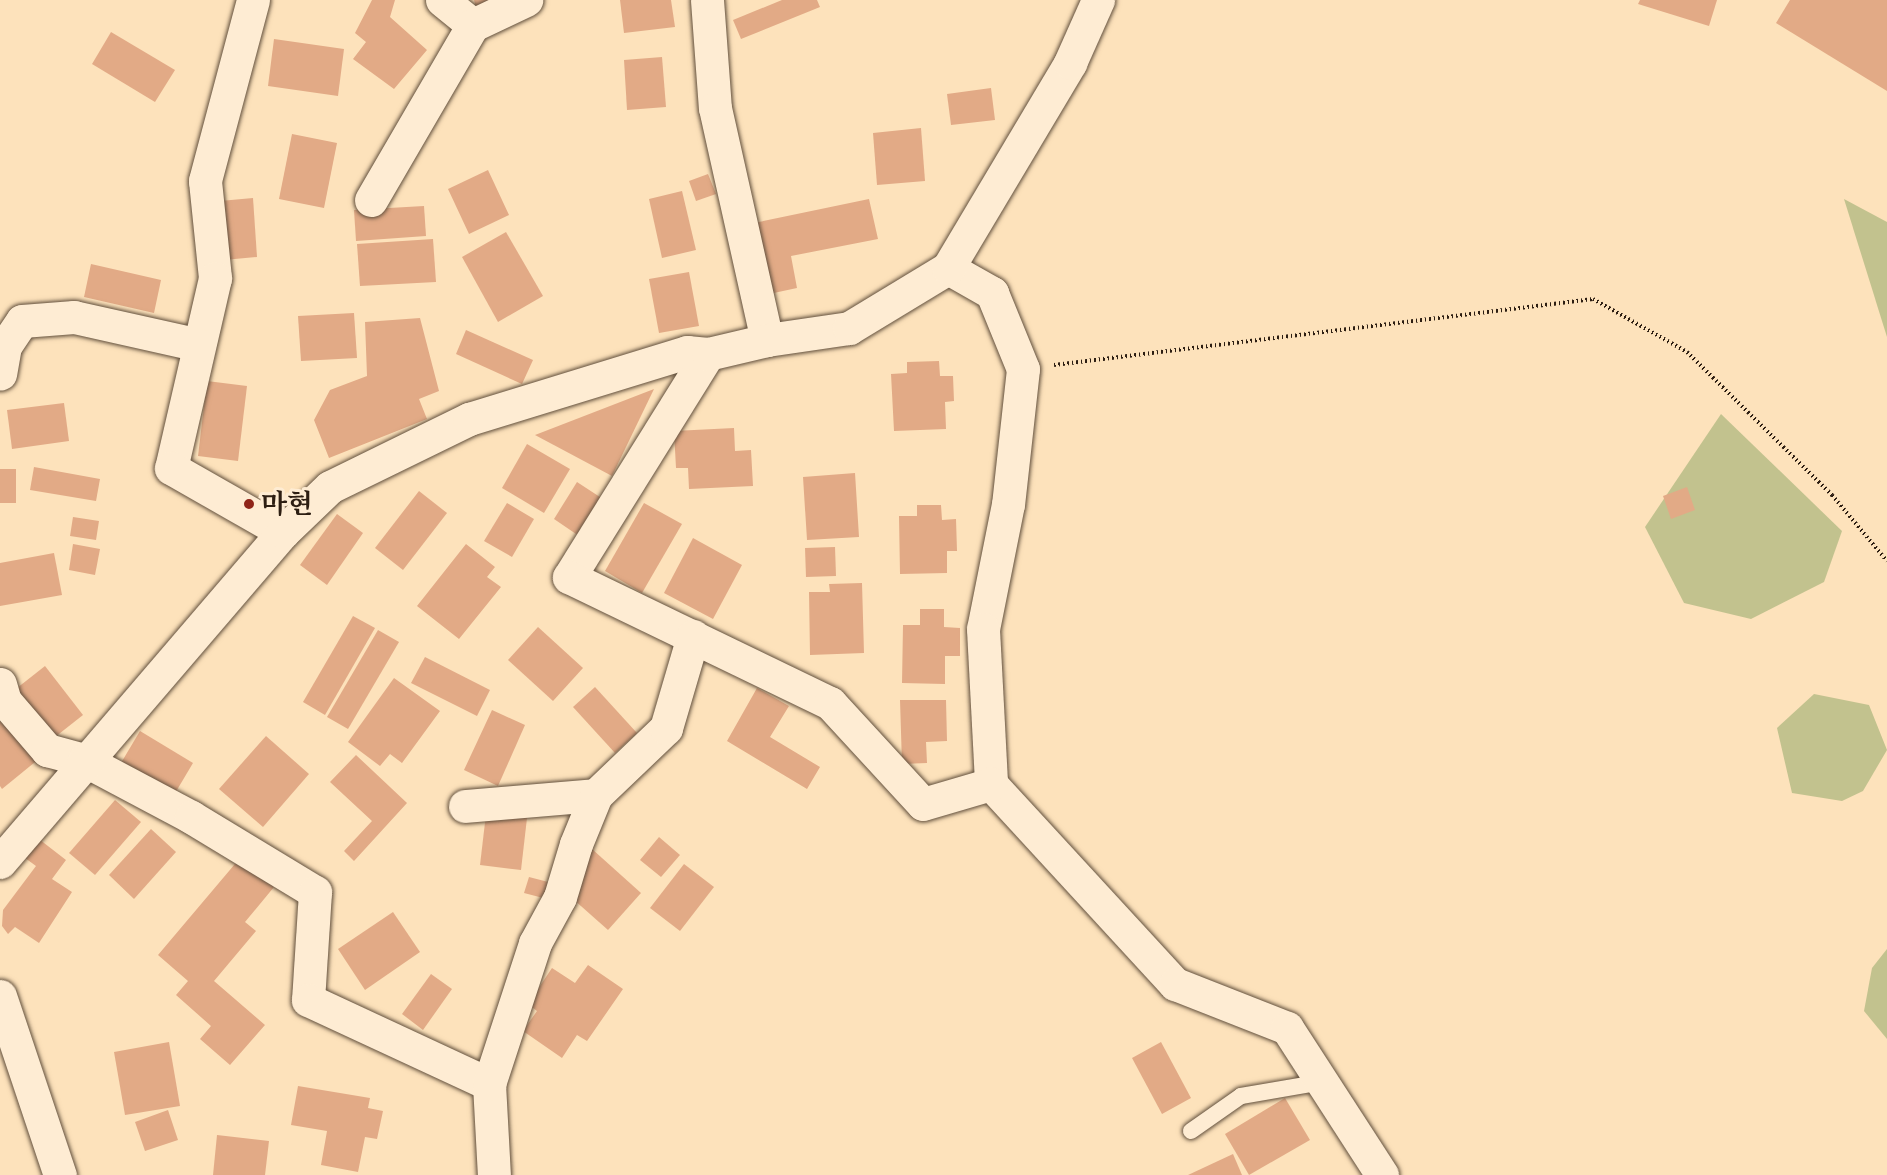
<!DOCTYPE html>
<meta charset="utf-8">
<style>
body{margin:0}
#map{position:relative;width:1887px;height:1175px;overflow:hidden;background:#fde2bb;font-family:"EB Garamond","Noto Serif KR",serif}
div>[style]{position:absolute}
.green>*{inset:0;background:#c2c28e}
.building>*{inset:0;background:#e2aa86}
.path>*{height:4px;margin-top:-2px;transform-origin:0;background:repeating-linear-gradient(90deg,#2d1e12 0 1.5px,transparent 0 4.5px)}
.roads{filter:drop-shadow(0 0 2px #614f3c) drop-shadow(0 0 2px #614f3c)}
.service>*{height:16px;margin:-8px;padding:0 8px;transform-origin:8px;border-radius:8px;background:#feecd3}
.minor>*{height:33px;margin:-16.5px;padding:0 16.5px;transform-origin:16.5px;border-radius:16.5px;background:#feecd3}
.tertiary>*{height:33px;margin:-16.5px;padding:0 16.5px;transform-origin:16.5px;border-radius:16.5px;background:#feecd3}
.dots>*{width:16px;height:16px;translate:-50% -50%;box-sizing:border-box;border:3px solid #feecd3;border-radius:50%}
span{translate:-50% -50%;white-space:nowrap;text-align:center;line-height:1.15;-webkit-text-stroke:6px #feecd3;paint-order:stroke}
.poi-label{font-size:27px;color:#2d1e12;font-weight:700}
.left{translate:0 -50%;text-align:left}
</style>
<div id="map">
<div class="green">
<div style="clip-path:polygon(1844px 199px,1887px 222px,1887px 337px)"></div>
<div style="clip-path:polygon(1721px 414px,1842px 531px,1824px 582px,1751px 619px,1684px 603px,1645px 527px)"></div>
<div style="clip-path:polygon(1814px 694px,1869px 705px,1887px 750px,1863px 791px,1842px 801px,1792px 793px,1777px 728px)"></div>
<div style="clip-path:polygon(1887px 949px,1887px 1039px,1864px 1011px,1872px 968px)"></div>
</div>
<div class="building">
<div style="clip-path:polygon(372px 0,395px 0,390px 17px,427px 50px,394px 89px,353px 59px,366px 42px,355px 33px)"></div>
<div style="clip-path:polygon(474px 0,496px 0,476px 7px)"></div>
<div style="clip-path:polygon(620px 0,671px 0,675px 27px,624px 33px)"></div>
<div style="clip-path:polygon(782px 0,817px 0,820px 7px,741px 39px,733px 20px)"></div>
<div style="clip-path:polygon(1640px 0,1717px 0,1709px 26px,1638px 4px)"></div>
<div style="clip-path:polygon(1790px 0,1887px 0,1887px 91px,1776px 23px)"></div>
<div style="clip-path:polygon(111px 32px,175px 70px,155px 102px,92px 64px)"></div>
<div style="clip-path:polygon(274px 39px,344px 49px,338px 96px,268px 86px)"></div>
<div style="clip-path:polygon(662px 57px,666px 107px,627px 110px,624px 60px)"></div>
<div style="clip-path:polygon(991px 88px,995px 120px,951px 125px,947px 94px)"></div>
<div style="clip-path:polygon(921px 128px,925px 181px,877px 185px,873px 133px)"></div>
<div style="clip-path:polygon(292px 134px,337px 143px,324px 208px,279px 199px)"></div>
<div style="clip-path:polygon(488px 170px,509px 215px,469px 234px,448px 189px)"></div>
<div style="clip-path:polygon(708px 174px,716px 194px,696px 201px,689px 181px)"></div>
<div style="clip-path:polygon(682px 191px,696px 250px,662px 258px,649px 199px)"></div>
<div style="clip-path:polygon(253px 198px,257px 257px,224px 260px,220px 201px)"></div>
<div style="clip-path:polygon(869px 199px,878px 239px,791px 256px,797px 288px,769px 294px,754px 223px)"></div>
<div style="clip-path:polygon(424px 206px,426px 236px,356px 241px,354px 210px)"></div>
<div style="clip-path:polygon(506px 232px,543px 296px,498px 322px,462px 257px)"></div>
<div style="clip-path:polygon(433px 239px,436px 282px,360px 286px,357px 244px)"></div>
<div style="clip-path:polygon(91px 264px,161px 280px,154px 313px,84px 297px)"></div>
<div style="clip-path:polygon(689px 272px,699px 326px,659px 333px,649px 279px)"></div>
<div style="clip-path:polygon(354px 313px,357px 358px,301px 361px,298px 316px)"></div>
<div style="clip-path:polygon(420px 318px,439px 391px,419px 399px,427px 419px,329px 458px,314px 420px,330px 390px,367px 376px,365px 322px)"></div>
<div style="clip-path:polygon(466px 330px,533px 360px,522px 384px,456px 354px)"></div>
<div style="clip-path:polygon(939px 361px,940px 376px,953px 376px,954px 401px,945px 402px,946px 429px,894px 431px,891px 374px,907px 373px,907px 362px)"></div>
<div style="clip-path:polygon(207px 381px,247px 386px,238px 461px,198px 456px)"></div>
<div style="clip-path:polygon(654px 389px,612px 476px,535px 435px)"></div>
<div style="clip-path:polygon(64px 403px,69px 441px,12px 449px,7px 410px)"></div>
<div style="clip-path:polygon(734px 428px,735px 451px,751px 450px,753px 486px,689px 489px,688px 468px,676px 468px,674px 431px)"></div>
<div style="clip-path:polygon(527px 444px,570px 469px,544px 513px,502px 488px)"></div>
<div style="clip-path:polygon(34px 467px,100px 479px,96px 501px,30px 490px)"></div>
<div style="clip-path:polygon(0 469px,16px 469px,16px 503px,0 503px)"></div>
<div style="clip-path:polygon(855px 473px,859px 537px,807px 540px,803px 477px)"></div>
<div style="clip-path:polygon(577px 482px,603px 499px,579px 536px,554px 519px)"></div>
<div style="clip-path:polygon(1687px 487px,1695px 510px,1671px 519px,1663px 496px)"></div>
<div style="clip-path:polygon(419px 491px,447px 513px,403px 570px,375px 548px)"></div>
<div style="clip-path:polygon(507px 503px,534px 519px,512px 557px,484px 541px)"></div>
<div style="clip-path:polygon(644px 503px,682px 524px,642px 593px,605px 571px)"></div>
<div style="clip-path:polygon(917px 505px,941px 505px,942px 520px,956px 519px,957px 551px,947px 551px,947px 573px,900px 574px,899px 516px,917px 516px)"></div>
<div style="clip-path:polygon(337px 514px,363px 533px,327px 585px,300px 565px)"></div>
<div style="clip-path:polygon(73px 517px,99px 521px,96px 540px,70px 536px)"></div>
<div style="clip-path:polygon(693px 538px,742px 565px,713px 619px,664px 593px)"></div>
<div style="clip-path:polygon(73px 544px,100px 549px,95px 575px,69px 570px)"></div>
<div style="clip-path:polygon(466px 544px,495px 567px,487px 577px,501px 587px,459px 639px,417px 606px)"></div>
<div style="clip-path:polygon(835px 547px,836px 576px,806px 577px,805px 548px)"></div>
<div style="clip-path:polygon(54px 553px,62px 595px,0 606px,0 563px)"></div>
<div style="clip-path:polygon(862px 583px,864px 653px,810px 655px,809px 592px,830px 592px,829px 584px)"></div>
<div style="clip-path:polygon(920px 609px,944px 609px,944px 627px,960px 628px,960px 656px,945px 656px,945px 684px,902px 683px,903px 625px,920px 625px)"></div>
<div style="clip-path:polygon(353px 616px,375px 628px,325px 715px,303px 702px)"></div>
<div style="clip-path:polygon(538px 627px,583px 668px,553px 701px,508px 660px)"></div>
<div style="clip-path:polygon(378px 630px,399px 642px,348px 729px,327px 717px)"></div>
<div style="clip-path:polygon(425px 657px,490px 690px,477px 716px,411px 683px)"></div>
<div style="clip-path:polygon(45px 666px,83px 715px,50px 741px,12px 692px)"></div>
<div style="clip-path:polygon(394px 678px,440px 711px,402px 763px,390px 754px,380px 766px,348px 742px)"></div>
<div style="clip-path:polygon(595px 687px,637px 733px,615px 753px,573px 707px)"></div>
<div style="clip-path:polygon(757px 688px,789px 706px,770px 737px,820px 767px,807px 789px,727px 741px)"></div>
<div style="clip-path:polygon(900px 700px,946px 700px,947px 741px,926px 742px,927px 763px,902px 764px)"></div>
<div style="clip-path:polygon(0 708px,40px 758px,2px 789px,0 786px)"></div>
<div style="clip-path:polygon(492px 710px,525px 725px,498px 786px,464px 770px)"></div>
<div style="clip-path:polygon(140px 731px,193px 763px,171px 800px,118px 768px)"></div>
<div style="clip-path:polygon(266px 736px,309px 774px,263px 827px,219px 789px)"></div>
<div style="clip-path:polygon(356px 755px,407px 803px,354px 861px,344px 851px,372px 821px,330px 782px)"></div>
<div style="clip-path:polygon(115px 800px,141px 822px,95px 875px,69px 853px)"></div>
<div style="clip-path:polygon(486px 814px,527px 818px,521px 870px,480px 865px)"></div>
<div style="clip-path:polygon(151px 829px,176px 852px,134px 899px,109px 875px)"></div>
<div style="clip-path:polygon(35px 836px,66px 860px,52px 879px,72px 892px,39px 943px,15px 927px,8px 934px,2px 926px,3px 910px,36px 866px,21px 855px)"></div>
<div style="clip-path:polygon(659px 837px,680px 855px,661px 877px,640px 860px)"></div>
<div style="clip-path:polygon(592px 849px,641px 893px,608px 930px,573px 899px)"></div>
<div style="clip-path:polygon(240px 858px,274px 887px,245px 922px,256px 931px,214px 981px,265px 1025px,230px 1065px,200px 1039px,211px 1026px,176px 995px,188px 981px,158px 955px)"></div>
<div style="clip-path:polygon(684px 864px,714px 887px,680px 931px,650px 908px)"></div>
<div style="clip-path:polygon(529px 877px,552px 883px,547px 899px,524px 893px)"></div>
<div style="clip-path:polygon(393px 912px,420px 952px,365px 990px,338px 949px)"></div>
<div style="clip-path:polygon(588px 965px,623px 989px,587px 1041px,577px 1035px,562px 1058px,523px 1031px,537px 1011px,528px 1004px,552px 968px,575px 983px)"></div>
<div style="clip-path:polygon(431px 974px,452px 989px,423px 1030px,402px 1014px)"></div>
<div style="clip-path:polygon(169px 1042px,180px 1106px,125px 1115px,114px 1052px)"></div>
<div style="clip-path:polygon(1161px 1042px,1191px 1098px,1162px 1114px,1132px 1058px)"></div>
<div style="clip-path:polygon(298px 1086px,370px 1098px,368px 1108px,383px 1111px,377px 1139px,365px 1137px,358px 1172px,321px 1165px,327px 1131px,291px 1125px)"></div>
<div style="clip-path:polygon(1285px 1098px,1310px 1140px,1249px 1175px,1225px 1134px)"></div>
<div style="clip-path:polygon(168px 1110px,178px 1140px,145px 1151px,135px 1122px)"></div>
<div style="clip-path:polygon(217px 1135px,269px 1141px,265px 1175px,213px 1175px)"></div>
<div style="clip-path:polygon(1233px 1154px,1242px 1175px,1188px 1175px)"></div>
</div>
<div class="path">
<div style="left:1054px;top:365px;width:543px;rotate:-6.98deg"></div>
<div style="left:1593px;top:299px;width:108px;rotate:29.4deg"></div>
<div style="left:1687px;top:352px;width:204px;rotate:44.6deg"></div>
<div style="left:1832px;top:495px;width:86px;rotate:50.2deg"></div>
</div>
<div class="roads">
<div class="service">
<div style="left:1191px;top:1131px;width:61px;rotate:-35deg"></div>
<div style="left:1241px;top:1096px;width:82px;rotate:-9.8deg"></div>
</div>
<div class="minor">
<div style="left:253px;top:0;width:187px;rotate:104.9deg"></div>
<div style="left:205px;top:181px;width:98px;rotate:84.1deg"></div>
<div style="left:215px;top:278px;width:195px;rotate:103deg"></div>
<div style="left:171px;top:468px;width:129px;rotate:29.7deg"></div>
<div style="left:442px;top:0;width:40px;rotate:39deg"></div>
<div style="left:473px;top:25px;width:59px;rotate:-25.3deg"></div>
<div style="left:707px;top:0;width:108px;rotate:85.8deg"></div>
<div style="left:715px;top:108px;width:238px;rotate:77.4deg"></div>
<div style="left:371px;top:200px;width:203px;rotate:-59.8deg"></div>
<div style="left:948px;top:268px;width:51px;rotate:29.6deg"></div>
<div style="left:992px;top:293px;width:82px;rotate:67.8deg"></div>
<div style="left:1023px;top:369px;width:136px;rotate:96.3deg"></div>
<div style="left:1008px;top:504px;width:127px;rotate:101.3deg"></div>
<div style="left:983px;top:629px;width:155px;rotate:87deg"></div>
<div style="left:991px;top:784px;width:272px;rotate:47.4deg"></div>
<div style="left:1175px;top:984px;width:120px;rotate:21.4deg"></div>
<div style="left:1287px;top:1028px;width:175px;rotate:57.1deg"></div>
<div style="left:0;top:342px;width:6px;rotate:39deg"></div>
<div style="left:5px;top:346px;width:28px;rotate:100deg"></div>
<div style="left:5px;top:346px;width:30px;rotate:-56deg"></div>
<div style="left:22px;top:321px;width:52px;rotate:-4.4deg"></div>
<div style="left:74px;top:317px;width:128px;rotate:12.6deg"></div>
<div style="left:708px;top:354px;width:263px;rotate:121.9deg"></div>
<div style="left:569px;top:577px;width:290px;rotate:25.8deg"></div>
<div style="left:830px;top:703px;width:137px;rotate:47.4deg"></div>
<div style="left:923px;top:804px;width:71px;rotate:-16.4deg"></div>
<div style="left:0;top:684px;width:18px;rotate:74deg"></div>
<div style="left:5px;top:701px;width:65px;rotate:49.4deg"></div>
<div style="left:47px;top:750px;width:38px;rotate:15deg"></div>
<div style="left:84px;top:760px;width:121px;rotate:28deg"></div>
<div style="left:191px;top:817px;width:145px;rotate:31.2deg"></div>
<div style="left:315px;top:892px;width:108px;rotate:93.7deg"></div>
<div style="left:308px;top:1000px;width:200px;rotate:24.9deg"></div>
<div style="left:489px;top:1084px;width:91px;rotate:86.9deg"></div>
<div style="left:465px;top:806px;width:131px;rotate:-4.8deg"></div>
<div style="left:489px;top:1084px;width:148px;rotate:-71.9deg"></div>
<div style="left:535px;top:943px;width:52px;rotate:-61.5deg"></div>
<div style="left:560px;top:897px;width:55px;rotate:-73.2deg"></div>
<div style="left:576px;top:844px;width:53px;rotate:-67.8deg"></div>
<div style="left:596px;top:795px;width:97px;rotate:-43.7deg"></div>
<div style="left:666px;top:728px;width:96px;rotate:-73.6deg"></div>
</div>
<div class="tertiary">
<div style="left:0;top:862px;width:435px;rotate:-49.4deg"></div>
<div style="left:283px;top:532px;width:65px;rotate:-43.8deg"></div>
<div style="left:330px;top:487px;width:155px;rotate:-26.1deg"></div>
<div style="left:469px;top:419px;width:228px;rotate:-17.1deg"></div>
<div style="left:687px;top:352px;width:21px;rotate:5deg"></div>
<div style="left:708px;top:354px;width:61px;rotate:-13.3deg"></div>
<div style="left:767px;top:340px;width:83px;rotate:-8.3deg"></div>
<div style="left:849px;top:328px;width:116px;rotate:-31.2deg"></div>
<div style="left:948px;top:268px;width:239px;rotate:-59.2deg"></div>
<div style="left:1070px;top:63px;width:69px;rotate:-66deg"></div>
<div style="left:0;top:996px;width:189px;rotate:71.5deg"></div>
</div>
</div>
<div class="dots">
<div style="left:249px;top:504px;background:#8f2418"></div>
</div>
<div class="poi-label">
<span class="left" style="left:261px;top:504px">마현</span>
</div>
</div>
